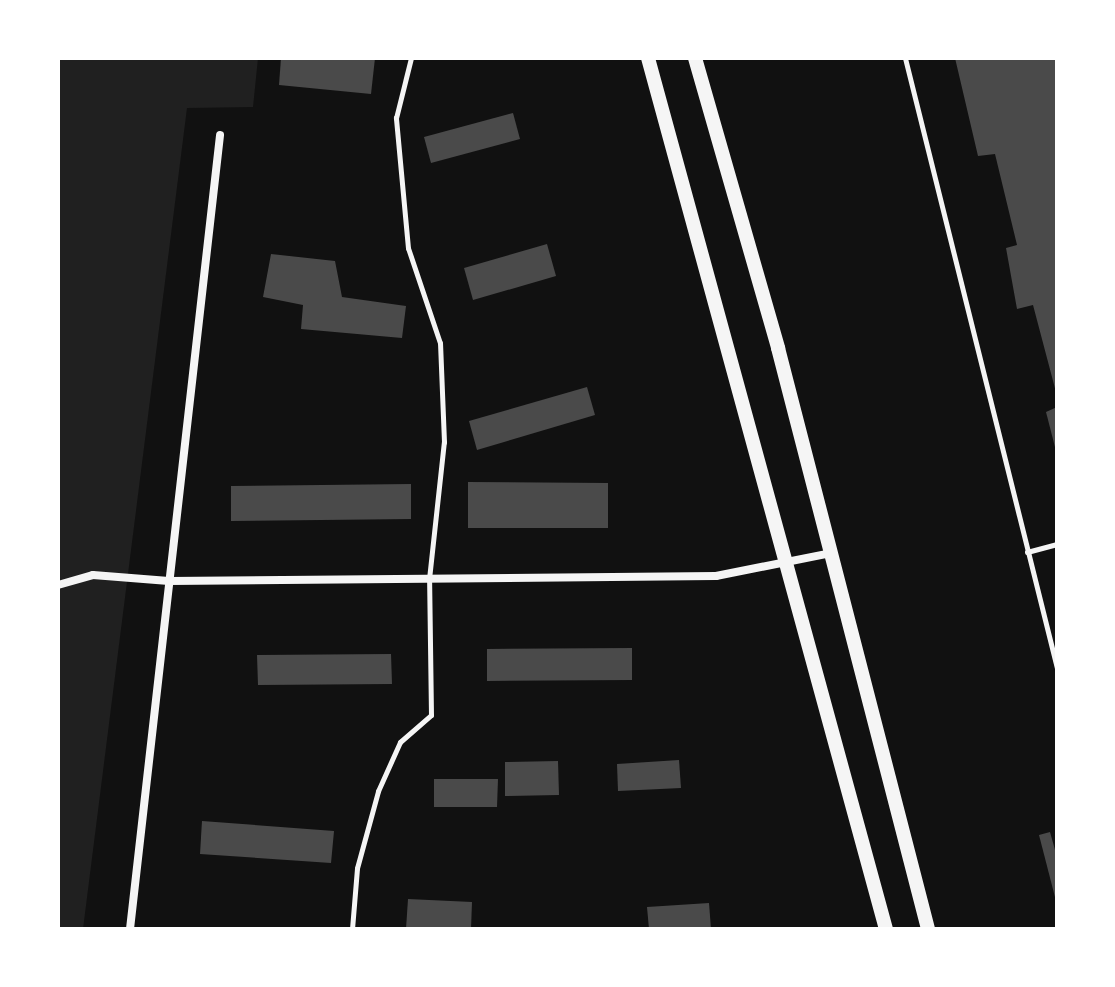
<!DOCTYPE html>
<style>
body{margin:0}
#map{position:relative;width:1115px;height:987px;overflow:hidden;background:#111;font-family:"Roboto Condensed",sans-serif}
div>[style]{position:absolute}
.green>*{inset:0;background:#202020}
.building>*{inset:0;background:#4a4a4a}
.service>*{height:5px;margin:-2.5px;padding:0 2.5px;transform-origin:2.5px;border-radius:2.5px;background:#f5f5f5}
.minor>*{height:8px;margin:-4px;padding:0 4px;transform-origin:4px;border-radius:4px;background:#f5f5f5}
.primary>*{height:14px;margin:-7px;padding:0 7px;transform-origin:7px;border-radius:7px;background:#f5f5f5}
span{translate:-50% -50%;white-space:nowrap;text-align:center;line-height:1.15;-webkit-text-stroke:8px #fff;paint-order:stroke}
.frame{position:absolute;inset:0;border:60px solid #fff;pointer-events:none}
</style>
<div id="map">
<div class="green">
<div style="clip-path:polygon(58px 58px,258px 58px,253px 107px,187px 108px,83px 929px,58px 929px)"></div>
</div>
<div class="building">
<div style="clip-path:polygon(281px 58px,375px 58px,371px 94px,279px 85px)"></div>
<div style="clip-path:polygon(955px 58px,1057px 58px,1057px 396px,1033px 305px,1017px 309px,1006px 248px,1017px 245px,995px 154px,978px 156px)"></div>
<div style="clip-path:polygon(513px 113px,520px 139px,431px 163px,424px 137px)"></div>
<div style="clip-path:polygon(547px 244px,556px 276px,473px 300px,464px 268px)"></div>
<div style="clip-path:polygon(271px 254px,335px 261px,342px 297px,406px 306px,402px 338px,301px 329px,303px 305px,263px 297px)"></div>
<div style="clip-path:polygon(587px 387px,595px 415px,477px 450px,469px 421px)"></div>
<div style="clip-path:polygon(1057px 407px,1057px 451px,1056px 451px,1046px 412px)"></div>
<div style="clip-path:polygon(468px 482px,608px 483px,608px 528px,468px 528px)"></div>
<div style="clip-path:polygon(411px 484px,411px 519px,231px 521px,231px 486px)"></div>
<div style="clip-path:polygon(632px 648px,632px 680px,487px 681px,487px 649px)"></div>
<div style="clip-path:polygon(391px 654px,392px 684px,258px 685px,257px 655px)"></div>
<div style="clip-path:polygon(679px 760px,681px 788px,618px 791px,617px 764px)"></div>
<div style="clip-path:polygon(558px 761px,559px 795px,505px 796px,505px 762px)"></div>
<div style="clip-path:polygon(434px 779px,498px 779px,497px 807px,434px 807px)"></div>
<div style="clip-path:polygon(202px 821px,334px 831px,331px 863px,200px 854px)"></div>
<div style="clip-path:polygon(1050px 832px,1057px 857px,1056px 901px,1039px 835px)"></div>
<div style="clip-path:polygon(408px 899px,472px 902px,471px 929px,406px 929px)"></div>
<div style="clip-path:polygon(709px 903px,711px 929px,649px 929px,647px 907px)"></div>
</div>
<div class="service">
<div style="left:905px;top:58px;width:629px;rotate:76.01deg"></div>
<div style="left:1027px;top:552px;width:31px;rotate:-15deg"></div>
<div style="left:352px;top:929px;width:61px;rotate:-85.3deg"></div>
<div style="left:357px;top:868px;width:80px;rotate:-74.7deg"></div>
<div style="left:378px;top:791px;width:54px;rotate:-65.8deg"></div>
<div style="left:400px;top:742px;width:41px;rotate:-41.1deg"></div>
<div style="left:431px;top:715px;width:136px;rotate:-90.8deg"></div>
<div style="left:429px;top:579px;width:138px;rotate:-83.8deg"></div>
<div style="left:444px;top:442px;width:99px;rotate:-92.3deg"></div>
<div style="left:440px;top:343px;width:100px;rotate:-108.6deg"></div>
<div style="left:408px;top:248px;width:131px;rotate:-95.3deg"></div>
<div style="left:396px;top:118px;width:62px;rotate:-76deg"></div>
</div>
<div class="minor">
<div style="left:58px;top:585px;width:36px;rotate:-16deg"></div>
<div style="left:93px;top:575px;width:76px;rotate:4.5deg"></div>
<div style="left:169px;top:581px;width:547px;rotate:-0.52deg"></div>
<div style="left:716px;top:576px;width:117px;rotate:-11.3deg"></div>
<div style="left:130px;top:929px;width:799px;rotate:-83.53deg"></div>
</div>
<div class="primary">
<div style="left:648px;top:58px;width:903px;rotate:74.72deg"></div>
<div style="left:695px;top:58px;width:302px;rotate:74deg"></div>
<div style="left:778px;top:348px;width:600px;rotate:75.52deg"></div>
</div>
<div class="frame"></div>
</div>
